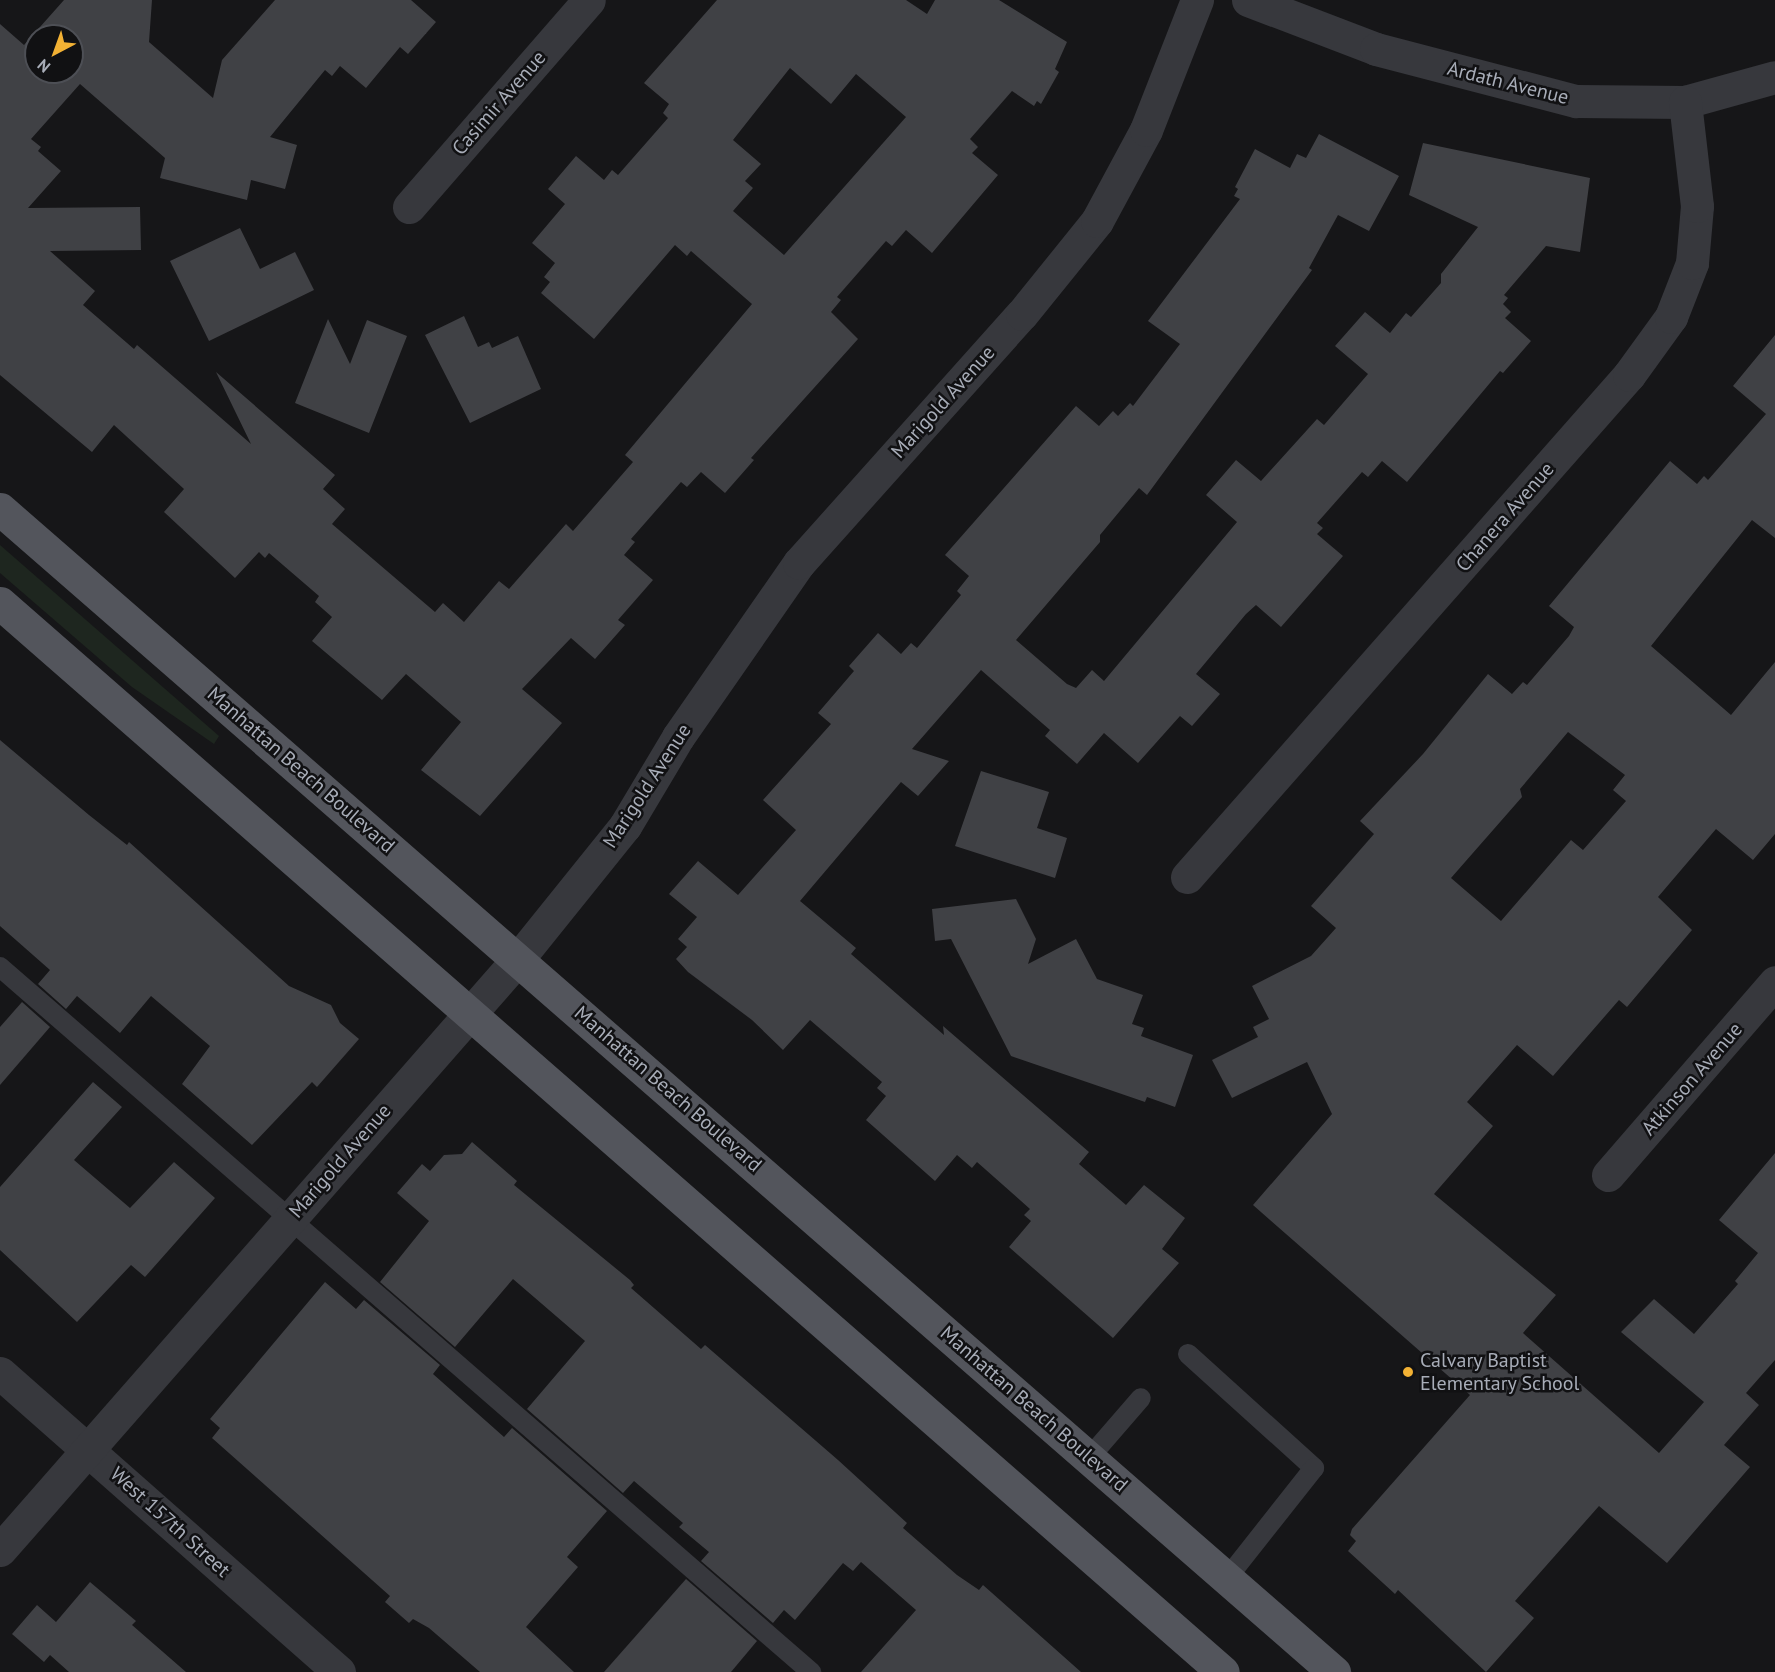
<!DOCTYPE html>
<style>
body{margin:0}
#map{position:relative;width:1775px;height:1672px;overflow:hidden;background:#161618;font-family:"PT Sans",sans-serif}
div>[style]{position:absolute}
.green>*{inset:0;background:#1e261f}
.building>*{inset:0;background:#404145}
.service>*{height:20px;margin:-10px;padding:0 10px;transform-origin:10px;border-radius:10px;background:#37383d}
.minor>*{height:33px;margin:-16.5px;padding:0 16.5px;transform-origin:16.5px;border-radius:16.5px;background:#37383d}
.primary>*{height:33px;margin:-16.5px;padding:0 16.5px;transform-origin:16.5px;border-radius:16.5px;background:#53555c}
.dots>*{width:16px;height:16px;translate:-50% -50%;box-sizing:border-box;border:3px solid #111113;border-radius:50%}
span{translate:-50% -50%;white-space:nowrap;text-align:center;line-height:1.15;-webkit-text-stroke:5px #111113;paint-order:stroke}
.street-label{font-size:20px;color:#a8adb8}
.poi-label{font-size:20px;color:#a8adb8}
.left{translate:0 -50%;text-align:left}
.north{position:absolute;left:24px;top:24px;width:60px;height:60px;box-sizing:border-box;background:#111113;border:2px solid #4d4f55;border-radius:50%;rotate:221deg;font-size:16px;font-weight:700;line-height:24px;text-align:center;color:#a8adb8}
.north::after{content:'';display:block;margin:auto;width:21px;height:27px;background:#f2b134;clip-path:polygon(50% 0,100% 100%,50% 72%,0 100%)}
</style>
<div id="map">
<div class="green">
<div style="clip-path:polygon(0 545px,219px 736px,214px 744px,132px 687px,0 573px)"></div>
</div>
<div class="building">
<div style="clip-path:polygon(evenodd,64px 0,152px 0,149px 42px,213px 98px,222px 60px,275px 0,411px 0,436px 22px,408px 54px,400px 47px,366px 88px,340px 66px,332px 76px,325px 70px,270px 137px,297px 145px,285px 189px,251px 180px,247px 200px,160px 178px,165px 158px,80px 84px,31px 139px,41px 147px,38px 151px,61px 171px,28px 208px,140px 207px,141px 250px,50px 251px,95px 291px,83px 305px,134px 349px,137px 345px,251px 444px,216px 372px,335px 475px,323px 489px,345px 509px,332px 524px,435px 612px,443px 603px,464px 622px,499px 581px,509px 589px,566px 524px,573px 531px,633px 462px,625px 455px,752px 304px,691px 251px,687px 256px,675px 245px,594px 339px,541px 293px,550px 282px,544px 277px,555px 263px,532px 243px,565px 204px,548px 189px,576px 156px,604px 180px,612px 170px,618px 175px,668px 118px,663px 113px,669px 104px,644px 83px,717px 0,906px 0,927px 14px,935px 0,999px 0,1067px 42px,1055px 69px,1059px 72px,1041px 104px,1037px 101px,1034px 106px,1012px 91px,970px 139px,978px 147px,972px 153px,998px 175px,932px 253px,906px 230px,892px 246px,886px 241px,837px 297px,841px 300px,831px 312px,858px 339px,751px 458px,754px 460px,725px 493px,701px 472px,687px 487px,681px 482px,631px 539px,635px 542px,624px 555px,653px 580px,618px 620px,625px 625px,595px 659px,571px 638px,522px 689px,562px 723px,480px 816px,421px 770px,461px 722px,406px 674px,382px 700px,312px 641px,332px 617px,315px 602px,319px 596px,269px 553px,265px 558px,259px 552px,235px 578px,164px 512px,184px 489px,114px 425px,92px 452px,0 375px,0 24px,24px 45px,64px 0,36px 36px,72px 36px,72px 72px,36px 72px,36px 36px,64px 0,790px 68px,831px 104px,856px 74px,906px 117px,784px 255px,733px 211px,753px 188px,745px 181px,761px 164px,733px 140px,790px 68px)"></div>
<div style="clip-path:polygon(1319px 134px,1399px 176px,1369px 231px,1338px 215px,1309px 268px,1312px 270px,1147px 495px,1139px 488px,1100px 535px,1100px 542px,1016px 640px,1067px 684px,1076px 688px,1092px 670px,1104px 681px,1237px 522px,1206px 495px,1236px 460px,1261px 481px,1317px 419px,1324px 425px,1368px 374px,1335px 346px,1365px 312px,1390px 333px,1406px 313px,1411px 317px,1441px 283px,1441px 274px,1478px 227px,1409px 195px,1423px 143px,1590px 178px,1580px 252px,1546px 246px,1504px 295px,1508px 298px,1503px 304px,1511px 312px,1505px 318px,1531px 341px,1503px 373px,1500px 371px,1407px 482px,1382px 461px,1368px 477px,1362px 472px,1317px 523px,1323px 528px,1317px 534px,1343px 556px,1281px 627px,1256px 605px,1246px 614px,1196px 674px,1220px 694px,1192px 726px,1180px 716px,1138px 763px,1104px 733px,1077px 764px,1045px 736px,1050px 730px,981px 670px,912px 749px,949px 761px,918px 796px,901px 782px,800px 901px,856px 948px,851px 954px,944px 1035px,943px 1026px,1089px 1152px,1079px 1164px,1126px 1205px,1144px 1185px,1185px 1218px,1162px 1249px,1179px 1263px,1113px 1338px,1009px 1247px,1031px 1221px,1024px 1215px,1030px 1209px,977px 1162px,972px 1168px,957px 1155px,935px 1181px,866px 1120px,886px 1096px,877px 1088px,882px 1082px,810px 1020px,783px 1050px,752px 1020px,688px 972px,676px 959px,687px 947px,678px 939px,697px 917px,669px 894px,698px 861px,738px 895px,796px 830px,763px 800px,831px 724px,818px 713px,854px 671px,849px 666px,878px 633px,901px 654px,911px 643px,917px 648px,961px 595px,957px 591px,969px 576px,945px 555px,1076px 406px,1099px 426px,1113px 411px,1118px 416px,1130px 403px,1133px 406px,1180px 344px,1148px 321px,1240px 199px,1234px 196px,1238px 189px,1235px 187px,1255px 149px,1290px 168px,1297px 154px,1306px 158px)"></div>
<div style="clip-path:polygon(240px 228px,260px 269px,295px 252px,314px 290px,209px 341px,170px 261px)"></div>
<div style="clip-path:polygon(464px 316px,478px 347px,489px 342px,492px 348px,518px 336px,541px 389px,470px 423px,425px 335px)"></div>
<div style="clip-path:polygon(328px 319px,350px 364px,367px 320px,407px 336px,369px 433px,295px 403px)"></div>
<div style="clip-path:polygon(evenodd,1775px 335px,1775px 538px,1752px 520px,1651px 646px,1731px 715px,1775px 662px,1775px 834px,1753px 860px,1716px 829px,1658px 897px,1692px 930px,1627px 1007px,1619px 1000px,1553px 1076px,1517px 1045px,1467px 1102px,1493px 1126px,1434px 1194px,1556px 1295px,1523px 1333px,1659px 1453px,1704px 1402px,1621px 1332px,1654px 1299px,1694px 1334px,1738px 1284px,1735px 1281px,1758px 1253px,1719px 1220px,1775px 1153px,1775px 1360px,1746px 1393px,1759px 1405px,1724px 1445px,1750px 1467px,1667px 1563px,1599px 1506px,1515px 1601px,1534px 1618px,1486px 1672px,1398px 1590px,1395px 1594px,1348px 1551px,1356px 1541px,1350px 1535px,1352px 1529px,1470px 1395px,1253px 1205px,1332px 1114px,1307px 1062px,1232px 1098px,1212px 1060px,1258px 1037px,1253px 1027px,1269px 1019px,1252px 986px,1311px 956px,1336px 928px,1311px 906px,1374px 834px,1360px 821px,1423px 754px,1488px 674px,1512px 694px,1523px 682px,1527px 685px,1569px 636px,1574px 627px,1549px 606px,1670px 461px,1697px 484px,1704px 476px,1708px 480px,1766px 414px,1733px 386px,1775px 335px,1568px 732px,1625px 775px,1613px 790px,1626px 801px,1583px 850px,1571px 840px,1501px 921px,1451px 878px,1522px 797px,1520px 789px,1568px 732px)"></div>
<div style="clip-path:polygon(0 740px,89px 815px,127px 845px,129px 842px,289px 986px,331px 1005px,340px 1023px,359px 1039px,317px 1087px,312px 1082px,252px 1145px,182px 1084px,210px 1046px,151px 996px,120px 1033px,77px 996px,66px 1009px,38px 984px,50px 970px,0 926px)"></div>
<div style="clip-path:polygon(981px 771px,1049px 792px,1037px 828px,1067px 838px,1055px 878px,955px 846px)"></div>
<div style="clip-path:polygon(1016px 899px,1036px 939px,1028px 964px,1076px 939px,1097px 979px,1143px 995px,1132px 1024px,1144px 1028px,1141px 1036px,1193px 1055px,1175px 1107px,1147px 1097px,1145px 1102px,1011px 1056px,951px 939px,935px 941px,932px 909px)"></div>
<div style="clip-path:polygon(22px 1002px,50px 1027px,0 1085px,0 1027px)"></div>
<div style="clip-path:polygon(93px 1082px,122px 1107px,74px 1160px,130px 1208px,174px 1162px,215px 1198px,145px 1277px,131px 1265px,77px 1322px,0 1250px,0 1187px)"></div>
<div style="clip-path:polygon(472px 1142px,517px 1181px,514px 1185px,630px 1280px,634px 1285px,631px 1288px,701px 1349px,705px 1345px,838px 1460px,907px 1523px,903px 1528px,957px 1575px,979px 1590px,983px 1585px,1081px 1672px,861px 1672px,916px 1610px,861px 1562px,853px 1571px,843px 1563px,795px 1620px,784px 1610px,773px 1623px,701px 1561px,709px 1552px,679px 1527px,683px 1523px,634px 1481px,623px 1493px,527px 1409px,585px 1341px,513px 1279px,455px 1347px,380px 1282px,429px 1221px,397px 1193px,422px 1164px,430px 1171px,444px 1155px,462px 1154px)"></div>
<div style="clip-path:polygon(325px 1282px,356px 1309px,364px 1300px,440px 1365px,433px 1374px,504px 1437px,512px 1428px,607px 1511px,567px 1557px,578px 1567px,526px 1627px,574px 1672px,480px 1672px,429px 1628px,413px 1619px,409px 1623px,385px 1602px,390px 1596px,212px 1438px,220px 1428px,210px 1419px)"></div>
<div style="clip-path:polygon(686px 1579px,757px 1641px,731px 1672px,604px 1672px)"></div>
<div style="clip-path:polygon(90px 1582px,136px 1621px,132px 1625px,186px 1672px,69px 1672px,50px 1655px,44px 1662px,12px 1634px,37px 1605px,56px 1622px)"></div>
</div>
<div class="service">
<div style="left:0;top:967px;width:1075px;rotate:41deg"></div>
<div style="left:1188px;top:1354px;width:170px;rotate:42.1deg"></div>
<div style="left:1314px;top:1468px;width:140px;rotate:128.3deg"></div>
<div style="left:1089px;top:1458px;width:79px;rotate:-49.1deg"></div>
</div>
<div class="minor">
<div style="left:1248px;top:0;width:137px;rotate:20.9deg"></div>
<div style="left:1376px;top:49px;width:207px;rotate:14.6deg"></div>
<div style="left:1576px;top:101px;width:109px;rotate:0.5deg"></div>
<div style="left:1685px;top:102px;width:93px;rotate:-15.5deg"></div>
<div style="left:409px;top:207px;width:274px;rotate:-49deg"></div>
<div style="left:1187px;top:877px;width:669px;rotate:-48.64deg"></div>
<div style="left:1629px;top:375px;width:72px;rotate:-54.1deg"></div>
<div style="left:1671px;top:317px;width:58px;rotate:-68.7deg"></div>
<div style="left:1692px;top:263px;width:57px;rotate:-85deg"></div>
<div style="left:1697px;top:206px;width:105px;rotate:-96.6deg"></div>
<div style="left:1608px;top:1175px;width:255px;rotate:-49.1deg"></div>
<div style="left:0;top:1373px;width:452px;rotate:41.4deg"></div>
<div style="left:0;top:1550px;width:786px;rotate:-48.77deg"></div>
<div style="left:518px;top:959px;width:171px;rotate:-51.2deg"></div>
<div style="left:625px;top:826px;width:104px;rotate:-59.2deg"></div>
<div style="left:678px;top:737px;width:212px;rotate:-55.2deg"></div>
<div style="left:799px;top:563px;width:334px;rotate:-48.2deg"></div>
<div style="left:1022px;top:314px;width:119px;rotate:-51.1deg"></div>
<div style="left:1097px;top:221px;width:103px;rotate:-61.7deg"></div>
<div style="left:1146px;top:130px;width:140px;rotate:-68.6deg"></div>
</div>
<div class="primary">
<div style="left:0;top:509px;width:1770px;rotate:41.08deg"></div>
<div style="left:0;top:603px;width:1624px;rotate:41.16deg"></div>
</div>
<div class="dots">
<div style="left:1408px;top:1372px;background:#f2b134"></div>
</div>
<div class="street-label">
<span style="left:1508px;top:83px;rotate:14deg">Ardath Avenue</span>
<span style="left:499px;top:103px;rotate:-49deg">Casimir Avenue</span>
<span style="left:943px;top:402px;rotate:-48deg">Marigold Avenue</span>
<span style="left:1505px;top:517px;rotate:-49deg">Chanera Avenue</span>
<span style="left:301px;top:770px;rotate:41deg">Manhattan Beach Boulevard</span>
<span style="left:647px;top:786px;rotate:-57deg">Marigold Avenue</span>
<span style="left:1692px;top:1079px;rotate:-49deg">Atkinson Avenue</span>
<span style="left:668px;top:1089px;rotate:41deg">Manhattan Beach Boulevard</span>
<span style="left:340px;top:1161px;rotate:-49deg">Marigold Avenue</span>
<span style="left:1034px;top:1409px;rotate:41deg">Manhattan Beach Boulevard</span>
<span style="left:170px;top:1522px;rotate:42deg">West 157th Street</span>
</div>
<div class="poi-label">
<span class="left" style="left:1420px;top:1372px">Calvary Baptist<br>Elementary School</span>
</div>
<div class="north">N</div>
</div>
